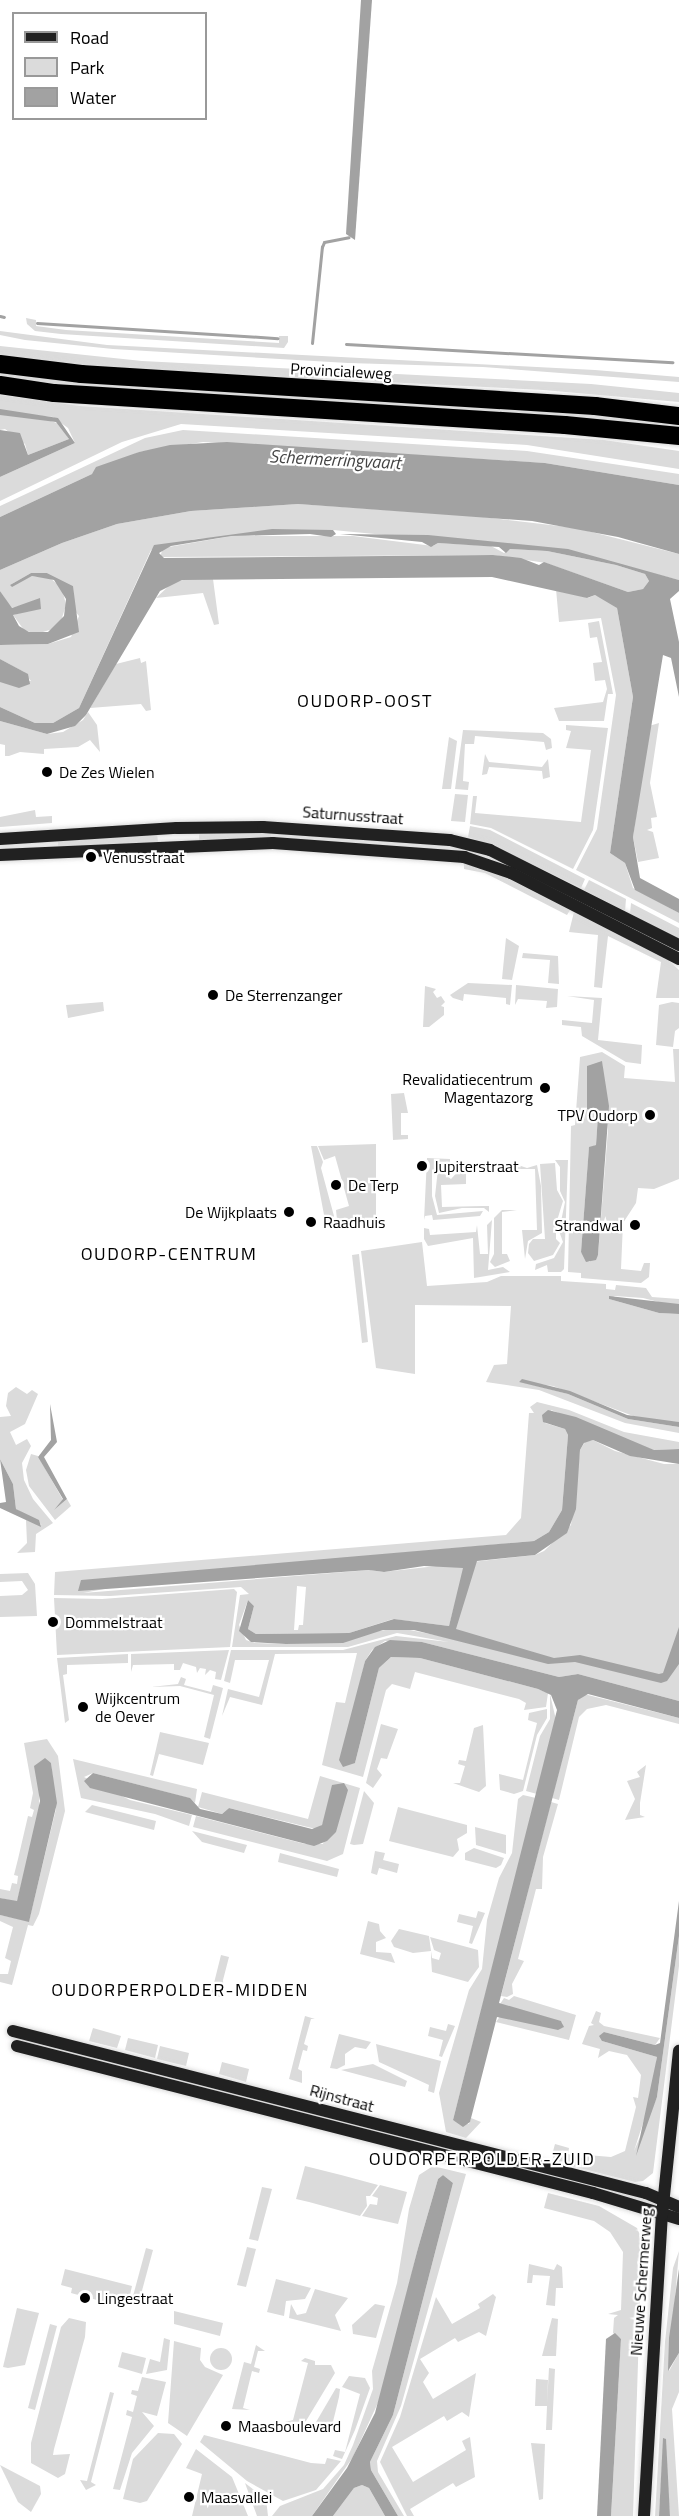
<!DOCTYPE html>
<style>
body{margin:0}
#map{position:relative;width:679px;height:2516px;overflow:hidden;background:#fff;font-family:"Titillium Web",sans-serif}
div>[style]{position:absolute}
.green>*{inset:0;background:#dbdbdb}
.round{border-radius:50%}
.water>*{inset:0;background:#a2a2a2}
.stream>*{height:3px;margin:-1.5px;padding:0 1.5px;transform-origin:1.5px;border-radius:1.5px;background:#a2a2a2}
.roads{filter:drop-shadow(0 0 2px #dbdbdb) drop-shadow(0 0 2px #dbdbdb)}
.secondary>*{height:12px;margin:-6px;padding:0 6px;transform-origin:6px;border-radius:6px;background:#212121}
.highway>*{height:18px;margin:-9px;padding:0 9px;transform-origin:9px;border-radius:9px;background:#000}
.dots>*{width:16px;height:16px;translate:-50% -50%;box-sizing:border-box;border:3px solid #fff;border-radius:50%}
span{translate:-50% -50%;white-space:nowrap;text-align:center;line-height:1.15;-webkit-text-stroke:4.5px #fff;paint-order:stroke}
.street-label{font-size:16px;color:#000}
.poi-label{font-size:16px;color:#000}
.left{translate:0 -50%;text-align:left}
.right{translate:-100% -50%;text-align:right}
.water-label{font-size:18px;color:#434343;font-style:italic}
.neighbourhood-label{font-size:18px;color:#000;letter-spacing:1.5px}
.legend{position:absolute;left:12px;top:12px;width:195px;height:108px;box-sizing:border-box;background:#fff;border:2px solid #999;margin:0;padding:8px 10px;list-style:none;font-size:18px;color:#000}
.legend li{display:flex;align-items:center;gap:12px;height:30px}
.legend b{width:30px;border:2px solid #999}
</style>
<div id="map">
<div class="green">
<div style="clip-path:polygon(26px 318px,36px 320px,36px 326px,66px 330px,279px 343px,279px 336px,288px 336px,288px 342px,284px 348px,61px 334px,35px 331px,27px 324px)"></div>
<div style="clip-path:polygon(0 331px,107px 345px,595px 370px,679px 377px,679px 382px,483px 367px,348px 363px,113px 349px,25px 340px,0 335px)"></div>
<div style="clip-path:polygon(0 346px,142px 361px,591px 384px,679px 393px,679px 402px,543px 390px,101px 368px,0 356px)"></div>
<div style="clip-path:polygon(0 372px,635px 417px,679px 423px,679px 431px,0 380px)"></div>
<div style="clip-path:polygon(0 395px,80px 406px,604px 440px,679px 451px,679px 469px,527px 445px,181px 424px,122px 442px,0 501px,0 477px,75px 443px,68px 428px,53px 417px,32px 415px,60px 424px,69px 439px,28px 455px,25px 444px,5px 429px,0 430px)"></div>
<div style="clip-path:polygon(183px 430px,527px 451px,679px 474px,679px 485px,545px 463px,203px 442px,139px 452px,0 517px,0 506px,28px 493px,145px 438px)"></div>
<div style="clip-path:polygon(298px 504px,475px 516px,576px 528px,679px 554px,679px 580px,573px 553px,333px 530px,245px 536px,353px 536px,433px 546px,438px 543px,491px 546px,504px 553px,510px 549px,547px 551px,616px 565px,645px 574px,649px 581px,643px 589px,628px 592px,546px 563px,493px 555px,160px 557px,163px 548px,226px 537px,195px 539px,151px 550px,79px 708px,53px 723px,35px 723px,0 707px,0 682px,31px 681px,24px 672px,0 659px,0 645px,48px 644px,71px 637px,79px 616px,74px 610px,73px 586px,47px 573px,31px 573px,10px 585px,32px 576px,50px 578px,62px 588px,66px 605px,61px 621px,53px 629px,36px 634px,24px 630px,13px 615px,33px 609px,31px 603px,11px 608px,0 591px,0 570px,62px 543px,117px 524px,191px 511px)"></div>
<div style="clip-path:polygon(188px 579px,213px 579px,219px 624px,214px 625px,203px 593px,156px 598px,173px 582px)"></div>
<div style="clip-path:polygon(556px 589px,588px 598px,595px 595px,614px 603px,617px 608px,633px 697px,610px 853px,625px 863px,633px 888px,679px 913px,679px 923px,576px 870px,597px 829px,616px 695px,601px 618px,559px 622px)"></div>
<div style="clip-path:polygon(599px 621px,613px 694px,608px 694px,604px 721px,559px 721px,554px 708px,603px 702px,607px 689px,605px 680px,595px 681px,593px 663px,602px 662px,597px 637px,590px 638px,588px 623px)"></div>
<div style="clip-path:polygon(140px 658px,141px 663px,146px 661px,151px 710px,146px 711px,141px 704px,90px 708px,116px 664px)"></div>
<div style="clip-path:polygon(88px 712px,97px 725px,100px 752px,90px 740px,78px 747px,44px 749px,44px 754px,20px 752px,9px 756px,5px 756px,5px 745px,0 744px,0 721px,47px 734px,63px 732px,83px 720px)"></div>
<div style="clip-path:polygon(659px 723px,650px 783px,657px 817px,651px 818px,652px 828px,647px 830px,653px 832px,659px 858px,638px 862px,633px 837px,649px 726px)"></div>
<div style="clip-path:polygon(566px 725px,608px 728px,593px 830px,573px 869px,491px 828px,470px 824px,473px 796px,477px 796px,475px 813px,581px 822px,591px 750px,566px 748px,571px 731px,566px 730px)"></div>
<div style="clip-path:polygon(463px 730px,543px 733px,551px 739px,552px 748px,546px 750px,544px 742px,475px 736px,474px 744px,465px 744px,463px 781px,469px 782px,468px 790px,455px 789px)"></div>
<div style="clip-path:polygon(449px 737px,457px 741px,451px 789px,442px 789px)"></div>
<div style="clip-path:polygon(485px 754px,489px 762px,542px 767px,548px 759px,550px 777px,543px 779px,542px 771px,489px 767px,487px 774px,482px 775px)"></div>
<div style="clip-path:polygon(455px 794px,468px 795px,465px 822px,451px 821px)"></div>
<div style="clip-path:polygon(35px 810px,36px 817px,52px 816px,52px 823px,0 827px,0 817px)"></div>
<div style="clip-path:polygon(470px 826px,490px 830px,585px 879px,581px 888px,499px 848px,468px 837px)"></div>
<div style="clip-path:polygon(271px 830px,271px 841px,199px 842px,199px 831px)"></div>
<div style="clip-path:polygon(157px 832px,158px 843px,58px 849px,58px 839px)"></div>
<div style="clip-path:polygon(464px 863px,489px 869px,570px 910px,567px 915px,485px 873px,464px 869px)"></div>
<div style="clip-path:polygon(589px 880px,626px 899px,625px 911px,584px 890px)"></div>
<div style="clip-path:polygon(631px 903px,679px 928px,679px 939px,630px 914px)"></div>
<div style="clip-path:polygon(574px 912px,667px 959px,679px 970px,679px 998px,656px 998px,661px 962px,608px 936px,602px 988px,594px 987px,598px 935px,569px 932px)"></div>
<div style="clip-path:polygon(506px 938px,519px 946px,512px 980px,502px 979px)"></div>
<div style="clip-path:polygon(523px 953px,558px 956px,559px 984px,548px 983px,550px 960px,522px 958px)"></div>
<div style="clip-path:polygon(468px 983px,512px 985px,510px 1005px,506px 1004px,506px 998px,464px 994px,463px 1001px,453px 998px,450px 995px)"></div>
<div style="clip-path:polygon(516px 985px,558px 989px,557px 1007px,546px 1008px,547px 1001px,518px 999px,515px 1005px)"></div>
<div style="clip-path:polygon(425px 986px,436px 989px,433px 992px,437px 998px,441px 996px,445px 1002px,441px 1006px,444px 1007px,444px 1015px,429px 1027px,423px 1027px)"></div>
<div style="clip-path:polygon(567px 996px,602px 998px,598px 1040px,642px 1045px,641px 1064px,626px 1062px,582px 1036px,581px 1027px,562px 1025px,562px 1020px,592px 1023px,594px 1000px)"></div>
<div style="clip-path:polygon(103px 1002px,104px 1011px,68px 1018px,66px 1005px)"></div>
<div style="clip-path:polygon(672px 1002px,679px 1003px,679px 1028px,675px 1031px,673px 1047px,656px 1045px,659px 1005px)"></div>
<div style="clip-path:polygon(evenodd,673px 1049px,679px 1049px,679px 1179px,654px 1189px,638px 1188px,636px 1203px,623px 1223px,621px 1269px,641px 1271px,644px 1263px,650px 1263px,649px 1277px,641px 1283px,581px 1278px,581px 1273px,568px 1272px,571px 1126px,575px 1125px,580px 1057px,602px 1052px,625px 1066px,624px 1078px,675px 1082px,673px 1049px,602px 1062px,608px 1130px,598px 1255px,589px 1262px,581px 1252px,589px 1148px,596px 1145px,598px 1115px,587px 1109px,602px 1062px)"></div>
<div style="clip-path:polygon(404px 1093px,408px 1113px,401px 1113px,401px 1135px,408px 1135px,408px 1139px,393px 1140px,391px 1094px)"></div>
<div style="clip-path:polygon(376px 1144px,376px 1222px,373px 1227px,369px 1223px,338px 1229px,336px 1210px,349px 1206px,335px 1156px,324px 1160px,318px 1146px)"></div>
<div style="clip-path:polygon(311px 1146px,317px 1146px,323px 1162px,321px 1168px,334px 1216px,329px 1222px,325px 1220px)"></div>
<div style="clip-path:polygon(427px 1158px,450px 1159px,450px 1164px,432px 1170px,432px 1196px,437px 1215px,483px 1211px,480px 1216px,433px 1220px,432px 1215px,425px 1216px,424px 1220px)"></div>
<div style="clip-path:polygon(555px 1160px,568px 1160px,564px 1269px,561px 1272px,548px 1272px,547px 1265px,535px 1270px,536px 1264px,554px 1258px,563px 1242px,559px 1231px,565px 1202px,560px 1191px,560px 1167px)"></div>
<div style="clip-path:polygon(555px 1163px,557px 1190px,563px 1201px,556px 1224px,556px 1239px,560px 1243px,553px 1255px,534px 1261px,528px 1253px,529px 1244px,533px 1239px,545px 1239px,540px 1164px)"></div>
<div style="clip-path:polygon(515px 1164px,527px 1168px,537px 1165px,541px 1186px,542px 1233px,528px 1241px,525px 1259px,522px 1230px,537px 1230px,535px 1169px,466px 1169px,466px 1184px,441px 1185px,442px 1207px,482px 1206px,489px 1206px,489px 1212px,484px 1208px,462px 1208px,439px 1213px,435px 1196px,438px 1169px,451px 1179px,464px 1165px)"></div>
<div style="clip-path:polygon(502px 1210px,517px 1210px,502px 1212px,502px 1254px,507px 1254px,510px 1261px,495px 1267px,490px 1262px,494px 1254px,494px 1218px)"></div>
<div style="clip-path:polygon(492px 1220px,488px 1270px,503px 1267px,510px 1272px,474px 1278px,473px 1238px,428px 1246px,424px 1239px,424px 1228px,429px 1229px,430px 1235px,476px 1232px,477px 1225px,480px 1254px,488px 1254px,487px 1225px)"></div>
<div style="clip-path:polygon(422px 1242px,427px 1286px,487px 1282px,501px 1276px,561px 1276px,561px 1281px,606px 1284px,606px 1289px,615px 1290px,616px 1285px,646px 1288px,652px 1297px,679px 1299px,679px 1304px,670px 1305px,643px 1298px,615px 1296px,609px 1299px,659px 1313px,679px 1314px,679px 1422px,644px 1420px,553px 1386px,518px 1381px,568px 1394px,628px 1419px,679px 1427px,679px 1433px,625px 1423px,539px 1390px,486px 1382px,494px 1365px,507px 1364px,511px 1306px,415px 1305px,415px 1374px,376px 1368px,361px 1251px)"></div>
<div style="clip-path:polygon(359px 1254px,368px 1342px,362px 1343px,352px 1255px)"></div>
<div style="clip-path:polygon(16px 1387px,27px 1394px,32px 1390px,38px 1394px,25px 1424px,10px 1432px,16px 1445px,27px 1439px,31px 1446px,22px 1463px,24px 1480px,33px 1499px,53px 1523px,36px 1534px,35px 1552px,17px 1553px,27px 1543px,26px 1520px,42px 1525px,16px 1509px,13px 1484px,0 1459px,0 1417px,11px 1416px,6px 1406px,8px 1393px)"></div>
<div style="clip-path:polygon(evenodd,537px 1402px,569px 1410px,624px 1432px,679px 1442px,679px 1449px,653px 1450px,551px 1410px,545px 1423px,565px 1429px,568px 1435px,562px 1510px,549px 1532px,534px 1541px,200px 1571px,83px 1593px,370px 1570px,383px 1572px,535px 1555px,544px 1551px,571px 1525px,580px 1450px,585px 1442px,593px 1440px,615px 1451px,664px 1464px,679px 1464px,679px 1701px,578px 1674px,559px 1677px,422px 1642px,385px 1641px,372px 1650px,365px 1661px,341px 1763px,355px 1763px,379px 1668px,391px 1657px,420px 1658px,538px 1689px,548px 1693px,546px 1707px,524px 1710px,526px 1703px,519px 1699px,415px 1672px,410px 1689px,392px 1684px,386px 1690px,363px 1777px,322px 1765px,336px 1702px,345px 1703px,357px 1653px,275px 1654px,262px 1705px,230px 1697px,222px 1716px,228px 1689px,259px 1697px,269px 1660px,235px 1660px,230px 1683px,224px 1681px,231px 1650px,343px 1650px,396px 1636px,449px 1642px,397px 1633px,348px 1647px,232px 1647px,240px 1595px,249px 1594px,241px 1587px,110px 1596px,54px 1595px,55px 1572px,506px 1535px,521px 1518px,529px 1413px,534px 1413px,530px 1407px,537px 1402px,297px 1586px,306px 1587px,303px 1625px,299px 1625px,298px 1630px,294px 1630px,297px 1586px,537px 1402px,458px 1592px,450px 1638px,400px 1628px,286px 1644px,255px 1643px,246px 1640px,239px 1625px,248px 1600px,254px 1606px,248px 1629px,256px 1634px,349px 1633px,393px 1619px,449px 1626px,458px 1592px)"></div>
<div style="clip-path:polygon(31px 1454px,38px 1456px,63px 1500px,54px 1510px,67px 1499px,71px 1506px,55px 1520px,29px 1486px,26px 1470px)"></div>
<div style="clip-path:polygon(28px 1573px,35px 1584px,37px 1616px,0 1617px,0 1596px,22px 1595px,28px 1590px,22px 1581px,0 1582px,0 1574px)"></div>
<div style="clip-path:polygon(234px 1589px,237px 1592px,230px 1647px,57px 1655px,54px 1598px,102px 1599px)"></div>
<div style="clip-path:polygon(229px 1650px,221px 1680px,215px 1679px,216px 1672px,210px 1670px,205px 1675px,206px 1669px,200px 1668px,197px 1673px,196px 1667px,183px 1663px,180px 1670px,174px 1670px,174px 1664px,133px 1665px,131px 1672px,131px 1654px)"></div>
<div style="clip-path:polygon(128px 1654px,128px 1663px,67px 1665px,67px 1674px,63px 1675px,69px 1720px,65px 1723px,57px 1658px)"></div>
<div style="clip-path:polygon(181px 1677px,186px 1679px,184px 1685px,211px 1692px,213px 1685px,223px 1688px,210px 1739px,204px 1737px,214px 1695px,180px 1686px,151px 1687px,178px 1684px)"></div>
<div style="clip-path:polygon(550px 1694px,556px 1720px,537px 1794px,526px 1791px,540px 1736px,550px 1719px)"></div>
<div style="clip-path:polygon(584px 1694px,679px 1718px,679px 1724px,606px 1705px,587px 1709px,579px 1717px,559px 1800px,552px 1798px,578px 1700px)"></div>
<div style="clip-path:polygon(547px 1709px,547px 1718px,537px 1735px,523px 1791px,514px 1794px,500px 1790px,499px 1774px,523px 1780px,537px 1723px,528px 1720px,529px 1713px)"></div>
<div style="clip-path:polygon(381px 1724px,398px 1729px,387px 1759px,381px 1758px,377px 1769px,382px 1775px,373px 1788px,366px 1783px)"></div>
<div style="clip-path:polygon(483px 1725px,486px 1786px,479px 1792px,453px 1783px,460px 1783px,465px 1766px,458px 1764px,459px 1760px,466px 1761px,474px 1728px)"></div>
<div style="clip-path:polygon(160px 1732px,209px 1743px,203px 1765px,159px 1754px,153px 1776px,150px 1775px)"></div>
<div style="clip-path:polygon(47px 1739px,58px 1756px,65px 1811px,39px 1914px,33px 1926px,28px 1925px,12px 1985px,0 1982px,0 1974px,8px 1974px,11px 1961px,5px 1958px,13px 1927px,0 1921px,0 1915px,29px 1921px,56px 1809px,51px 1763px,39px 1791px,39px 1811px,17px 1902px,0 1898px,0 1889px,10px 1891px,12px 1883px,17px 1884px,18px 1876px,14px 1875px,18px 1859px,28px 1816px,32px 1817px,34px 1810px,30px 1808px,33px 1793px,24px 1743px)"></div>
<div style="clip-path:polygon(73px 1759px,197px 1789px,195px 1803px,189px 1798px,93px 1773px,84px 1777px,130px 1800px,192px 1815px,189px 1826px,155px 1814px,81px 1798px)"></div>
<div style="clip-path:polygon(646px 1765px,640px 1803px,640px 1815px,645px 1817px,625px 1820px,635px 1799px,627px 1781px,640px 1777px,637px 1772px)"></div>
<div style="clip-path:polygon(320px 1776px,360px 1788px,343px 1854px,327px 1861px,193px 1827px,196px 1816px,305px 1844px,323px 1844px,343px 1784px,338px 1785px,322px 1825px,316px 1829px,229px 1808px,222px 1814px,198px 1807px,202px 1792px,308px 1819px)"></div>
<div style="clip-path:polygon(364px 1791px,374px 1803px,363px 1844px,354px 1845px,350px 1844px)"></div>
<div style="clip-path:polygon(523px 1795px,536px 1798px,453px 2120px,469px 2124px,471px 2118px,481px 2122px,466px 2138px,446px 2132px,439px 2093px,469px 1990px,482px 1969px,487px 1920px,499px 1878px,512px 1853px,518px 1799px)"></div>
<div style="clip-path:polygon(551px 1802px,558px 1804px,543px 1857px,542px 1889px,536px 1889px,518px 1959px,524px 1961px,512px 1984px,513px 1994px,507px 1997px,501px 1996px)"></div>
<div style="clip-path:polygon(92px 1805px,156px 1821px,154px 1830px,85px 1812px)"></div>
<div style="clip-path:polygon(398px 1807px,467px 1825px,467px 1833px,457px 1839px,459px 1850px,453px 1857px,389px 1841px)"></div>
<div style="clip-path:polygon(475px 1827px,506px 1835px,506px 1854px,476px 1845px)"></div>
<div style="clip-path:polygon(192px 1831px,247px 1845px,244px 1853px,202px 1842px)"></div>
<div style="clip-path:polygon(474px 1848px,504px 1858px,501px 1865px,496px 1868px,465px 1860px,465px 1853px)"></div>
<div style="clip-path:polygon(375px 1851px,385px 1853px,383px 1860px,399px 1864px,397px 1873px,379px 1868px,377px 1875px,371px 1873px)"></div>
<div style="clip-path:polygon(280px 1853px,339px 1869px,337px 1877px,278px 1862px)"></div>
<div style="clip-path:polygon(478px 1911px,485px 1913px,472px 1944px,469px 1943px,473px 1926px,457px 1922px,459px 1914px,476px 1918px)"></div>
<div style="clip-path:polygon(368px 1921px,379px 1924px,380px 1931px,386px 1938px,376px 1942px,376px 1952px,391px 1953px,395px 1963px,360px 1954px)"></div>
<div style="clip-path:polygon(399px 1929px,429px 1936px,431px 1951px,413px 1953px,394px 1947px,391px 1941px)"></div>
<div style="clip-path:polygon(679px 1936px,679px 1966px,653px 2173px,643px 2181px,635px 2182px,556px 2162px,552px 2155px,555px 2144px,569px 2148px,568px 2154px,586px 2159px,587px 2155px,611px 2157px,625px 2151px,636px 2107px,633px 2097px,638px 2098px,641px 2075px,627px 2055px,609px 2051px,598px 2058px,600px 2049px,582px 2044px,589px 2026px,594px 2025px,591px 2023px,596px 2011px,601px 2013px,599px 2022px,604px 2026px,660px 2038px,655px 2045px,604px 2032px,602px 2041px,657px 2057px,652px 2095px,634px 2151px,657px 2097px)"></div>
<div style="clip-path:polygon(430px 1937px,478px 1950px,479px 1967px,468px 1982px,432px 1972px,431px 1958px,432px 1951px,432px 1958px,439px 1960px,441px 1953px,434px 1950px)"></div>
<div style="clip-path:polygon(221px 1955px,229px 1957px,223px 1980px,224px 1998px,211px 1995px)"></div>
<div style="clip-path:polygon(514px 1996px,576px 2015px,569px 2040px,496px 2022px,501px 2015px,563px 2028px,562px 2022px,500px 2004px,504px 1998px,509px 2000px)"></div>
<div style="clip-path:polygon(305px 2016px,315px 2019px,311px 2019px,304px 2044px,308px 2046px,307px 2051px,303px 2050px,298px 2069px,302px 2071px,302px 2083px,289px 2079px)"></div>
<div style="clip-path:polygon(448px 2024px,455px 2026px,442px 2057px,439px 2056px,443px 2040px,428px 2036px,430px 2027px,446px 2031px)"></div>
<div style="clip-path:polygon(93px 2028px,121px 2036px,117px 2048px,89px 2041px)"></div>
<div style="clip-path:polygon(339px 2034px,371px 2042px,366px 2049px,355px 2047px,345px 2054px,345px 2065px,337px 2069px,330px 2068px)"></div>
<div style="clip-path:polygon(128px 2038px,158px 2045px,155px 2058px,125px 2050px)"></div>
<div style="clip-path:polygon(376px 2044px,441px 2061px,434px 2093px,428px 2091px,429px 2085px,379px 2062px)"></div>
<div style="clip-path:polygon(160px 2046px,189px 2053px,186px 2066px,157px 2059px)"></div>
<div style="clip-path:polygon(222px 2062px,249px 2069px,246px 2082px,219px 2074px)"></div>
<div style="clip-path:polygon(373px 2064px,407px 2081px,405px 2087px,341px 2070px)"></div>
<div style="clip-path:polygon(305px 2166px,341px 2175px,378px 2185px,370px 2196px,366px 2196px,367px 2206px,360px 2216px,309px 2202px,296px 2199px)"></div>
<div style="clip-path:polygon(433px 2166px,466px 2174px,401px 2406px,377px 2461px,378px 2472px,404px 2516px,398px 2516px,371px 2470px,370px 2462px,393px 2415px,453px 2183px,443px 2175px,438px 2179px,418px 2248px,382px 2394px,353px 2457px,312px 2516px,272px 2516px,280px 2506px,323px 2489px,344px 2465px,353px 2445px,373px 2389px,372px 2371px,397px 2283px,409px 2209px,419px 2175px)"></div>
<div style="clip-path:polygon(380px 2185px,407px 2192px,398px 2224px,362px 2216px,370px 2204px,377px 2205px,378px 2198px,372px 2196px)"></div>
<div style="clip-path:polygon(262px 2187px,272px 2189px,258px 2241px,249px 2239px)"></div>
<div style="clip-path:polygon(548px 2193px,599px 2206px,637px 2228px,642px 2240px,633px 2516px,611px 2516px,621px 2339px,613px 2333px,614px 2318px,618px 2315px,608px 2314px,621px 2310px,623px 2252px,610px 2232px,594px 2221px,544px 2208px)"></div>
<div style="clip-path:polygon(247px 2247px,256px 2249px,246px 2287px,237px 2285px)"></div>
<div style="clip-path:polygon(146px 2248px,153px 2250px,140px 2298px,133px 2296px)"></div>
<div style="clip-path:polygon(679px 2251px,669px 2371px,679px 2353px,679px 2392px,672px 2409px,679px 2516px,670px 2516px,664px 2438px,659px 2516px,655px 2516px,665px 2342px,673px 2268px)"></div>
<div style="clip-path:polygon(529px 2264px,554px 2270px,557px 2264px,562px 2267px,563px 2288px,556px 2288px,555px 2306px,546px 2305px,550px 2276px,533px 2275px,532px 2283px,527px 2283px)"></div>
<div style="clip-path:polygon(65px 2269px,132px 2286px,130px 2295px,119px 2306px,71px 2293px,72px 2288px,61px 2285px)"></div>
<div style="clip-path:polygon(276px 2279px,311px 2288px,305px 2299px,286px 2301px,284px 2316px,267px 2312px)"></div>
<div style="clip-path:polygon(315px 2289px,348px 2298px,335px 2315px,341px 2331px,289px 2318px,291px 2304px,297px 2315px,306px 2313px)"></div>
<div style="clip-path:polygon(493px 2294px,496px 2297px,486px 2336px,479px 2332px,458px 2342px,455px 2338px,420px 2359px,429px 2373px,423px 2382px,433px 2399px,476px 2373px,469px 2417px,462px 2412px,447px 2421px,444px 2416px,392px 2447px,413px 2482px,466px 2450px,462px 2441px,470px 2437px,475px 2477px,456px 2487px,453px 2483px,410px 2509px,414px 2516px,407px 2516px,380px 2462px,400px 2417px,436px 2297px,452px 2324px,480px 2308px,478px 2304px)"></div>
<div style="clip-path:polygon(375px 2304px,385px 2306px,376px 2338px,353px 2334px,352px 2325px)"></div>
<div style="clip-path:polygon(17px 2308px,39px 2313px,25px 2365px,8px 2368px,3px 2367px)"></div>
<div style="clip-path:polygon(174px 2311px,223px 2323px,220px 2336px,174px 2324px)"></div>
<div style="clip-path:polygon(69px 2318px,86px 2322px,85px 2337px,54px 2449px,53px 2455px,70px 2454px,65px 2474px,58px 2478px,31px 2463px,31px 2443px,61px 2327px)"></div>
<div style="clip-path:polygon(552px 2318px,558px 2319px,556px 2356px,542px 2356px)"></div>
<div style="clip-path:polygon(50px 2324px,57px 2326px,35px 2410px,28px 2408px)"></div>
<div style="clip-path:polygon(164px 2338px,170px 2340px,167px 2370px,146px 2374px,150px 2359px,160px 2362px)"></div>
<div style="clip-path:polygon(174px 2341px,201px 2348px,200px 2360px,205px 2367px,223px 2375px,187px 2436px,168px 2423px)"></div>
<div style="clip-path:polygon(256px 2345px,265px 2351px,258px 2351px,254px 2367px,260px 2369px,259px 2373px,252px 2371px,243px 2408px,250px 2410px,232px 2409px,244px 2362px,251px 2364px)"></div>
<div class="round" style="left:210px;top:2348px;width:22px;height:22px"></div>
<div style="clip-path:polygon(122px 2352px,146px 2358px,142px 2374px,118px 2367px)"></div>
<div style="clip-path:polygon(305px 2358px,315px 2361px,315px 2365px,331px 2365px,335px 2373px,306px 2421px,298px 2425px,285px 2422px,293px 2420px,308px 2363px,301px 2361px)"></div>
<div style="clip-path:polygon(549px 2368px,555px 2369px,552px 2430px,546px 2430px,547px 2406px,535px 2406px,536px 2379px,548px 2380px,547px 2404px)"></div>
<div style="clip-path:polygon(349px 2376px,365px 2378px,370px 2388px,355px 2430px,342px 2459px,333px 2456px,335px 2450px,345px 2452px,360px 2394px,342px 2387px)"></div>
<div style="clip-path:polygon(142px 2377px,166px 2382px,157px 2416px,142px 2412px,154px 2426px,132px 2453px,120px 2490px,113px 2489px,132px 2417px,126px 2415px,127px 2410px,133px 2412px,137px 2396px,131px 2394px,132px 2390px,138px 2391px)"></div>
<div style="clip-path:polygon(336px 2388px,340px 2389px,339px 2397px,330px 2434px,312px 2429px)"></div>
<div style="clip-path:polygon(110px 2392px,114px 2393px,91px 2482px,96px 2485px,86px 2490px,80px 2480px,87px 2481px)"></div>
<div style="clip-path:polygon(158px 2433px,174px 2434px,182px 2444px,147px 2501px,140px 2503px,123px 2499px,133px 2459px)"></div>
<div style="clip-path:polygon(204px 2435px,311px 2463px,325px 2464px,327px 2458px,341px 2461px,316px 2490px,283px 2501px,247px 2481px,200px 2442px)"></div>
<div style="clip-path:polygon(531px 2443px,545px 2444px,543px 2499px,539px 2500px)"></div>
<div style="clip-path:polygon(196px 2449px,232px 2477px,248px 2516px,192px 2516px,202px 2474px,186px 2468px)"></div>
<div style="clip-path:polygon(0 2465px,40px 2486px,41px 2494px,31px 2512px,18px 2502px)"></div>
<div style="clip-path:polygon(245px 2483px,266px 2499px,268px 2516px,257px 2516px)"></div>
<div style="clip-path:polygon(362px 2485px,369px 2488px,385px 2516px,333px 2516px,354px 2488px)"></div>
</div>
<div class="water">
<div style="clip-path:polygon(361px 0,372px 0,355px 240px,346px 234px)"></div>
<div style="clip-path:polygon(0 409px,58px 418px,75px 443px,0 477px,0 430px,20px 433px,28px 455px,69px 439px,56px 422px,0 415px)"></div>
<div style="clip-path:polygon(227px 442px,545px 463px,679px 485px,679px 554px,618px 537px,532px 521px,298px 504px,191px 511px,117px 524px,62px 543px,0 570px,0 517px,92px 474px,96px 467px,139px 452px,170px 445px)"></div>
<div style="clip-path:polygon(272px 529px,333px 530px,336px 534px,331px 537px,310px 534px,231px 536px,171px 546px,159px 553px,164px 558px,493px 555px,521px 558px,539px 565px,544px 562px,628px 592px,643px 589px,649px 581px,645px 574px,616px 565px,547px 551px,510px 549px,506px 553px,499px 547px,438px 543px,431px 547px,422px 542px,340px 534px,428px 535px,568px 549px,679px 580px,679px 591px,670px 599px,679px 642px,679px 697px,671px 658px,663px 655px,633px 837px,640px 878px,679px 899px,679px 913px,635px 890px,625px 863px,610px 853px,633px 697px,617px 608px,595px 595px,587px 598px,492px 577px,182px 580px,160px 591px,86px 715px,75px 726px,47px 734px,0 721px,0 707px,35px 723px,53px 723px,79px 708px,154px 545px)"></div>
<div style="clip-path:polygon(31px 573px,47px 573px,73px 586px,79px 632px,48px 644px,0 645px,0 591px,12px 608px,40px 598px,41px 609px,13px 615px,19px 626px,29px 632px,48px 632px,64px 616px,66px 599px,54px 580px,32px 576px,12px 587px,10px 585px)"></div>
<div style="clip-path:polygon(0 659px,28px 674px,30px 684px,19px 688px,0 682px)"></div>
<div style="clip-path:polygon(602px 1061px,609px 1106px,598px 1255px,596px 1260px,586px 1262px,581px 1252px,589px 1147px,596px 1145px,598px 1115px,587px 1109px,587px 1066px)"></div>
<div style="clip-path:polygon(609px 1296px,679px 1304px,679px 1314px,659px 1313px,609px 1299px)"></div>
<div style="clip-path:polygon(522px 1379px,570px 1391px,627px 1415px,679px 1422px,679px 1427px,628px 1419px,568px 1394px,519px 1382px)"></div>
<div style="clip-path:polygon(50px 1404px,57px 1442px,44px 1457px,67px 1499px,54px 1510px,63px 1499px,38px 1457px,51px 1440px)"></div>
<div style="clip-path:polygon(548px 1410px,576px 1417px,654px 1450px,679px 1449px,679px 1464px,630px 1456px,593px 1440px,584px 1443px,580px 1450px,576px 1509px,567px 1533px,535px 1555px,477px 1561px,456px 1629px,554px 1658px,580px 1655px,659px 1674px,663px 1673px,679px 1627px,679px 1664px,667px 1681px,661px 1683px,575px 1662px,548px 1664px,414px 1630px,383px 1630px,343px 1643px,286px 1644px,251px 1642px,239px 1631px,248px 1600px,254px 1606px,248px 1629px,256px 1634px,349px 1633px,394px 1619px,449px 1626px,463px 1568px,424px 1566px,384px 1572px,369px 1570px,78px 1591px,81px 1580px,534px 1541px,549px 1532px,562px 1510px,568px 1435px,565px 1429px,543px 1422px,542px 1415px)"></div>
<div style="clip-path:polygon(0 1459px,13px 1484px,16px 1509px,39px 1520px,41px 1527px,0 1508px,0 1503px,6px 1502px)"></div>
<div style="clip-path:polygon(390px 1640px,422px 1642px,559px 1677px,578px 1674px,679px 1701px,679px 1718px,588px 1694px,578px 1700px,499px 2003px,561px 2021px,564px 2027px,558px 2030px,497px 2017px,470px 2122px,463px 2127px,453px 2120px,557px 1710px,551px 1695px,538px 1689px,420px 1658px,391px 1657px,379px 1668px,355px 1763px,343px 1767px,339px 1760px,365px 1661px,375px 1647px)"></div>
<div style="clip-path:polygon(45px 1758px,51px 1763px,57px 1803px,29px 1922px,0 1915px,0 1898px,17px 1901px,40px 1801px,34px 1766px)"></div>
<div style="clip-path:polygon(93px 1773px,190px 1798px,200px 1809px,222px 1814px,229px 1808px,312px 1829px,322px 1825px,332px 1785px,344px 1783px,348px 1790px,336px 1832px,327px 1841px,314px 1846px,90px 1788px,84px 1781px)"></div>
<div style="clip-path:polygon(679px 1901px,679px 1936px,657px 2097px,636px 2156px,657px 2057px,602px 2041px,599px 2036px,604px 2032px,655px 2045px,660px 2043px)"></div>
<div style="clip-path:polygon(443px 2175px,453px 2183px,393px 2415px,370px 2462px,371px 2470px,398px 2516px,385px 2516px,369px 2488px,362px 2485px,354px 2488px,333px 2516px,312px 2516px,347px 2468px,375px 2413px,418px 2248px,438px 2179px)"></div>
<div style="clip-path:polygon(679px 2269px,679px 2353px,668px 2371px,669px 2338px)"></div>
<div style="clip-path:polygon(615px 2333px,621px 2339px,611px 2516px,597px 2516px,606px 2339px)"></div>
<div style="clip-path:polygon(663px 2438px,666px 2439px,670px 2516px,659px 2516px)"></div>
</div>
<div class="stream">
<div style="left:0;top:316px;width:4px;rotate:14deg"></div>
<div style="left:37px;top:323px;width:241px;rotate:3.6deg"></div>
<div style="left:312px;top:343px;width:97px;rotate:-84.1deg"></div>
<div style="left:322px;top:247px;width:5px;rotate:-68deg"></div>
<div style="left:324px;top:242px;width:25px;rotate:-11deg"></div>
<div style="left:346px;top:344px;width:327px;rotate:3.2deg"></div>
</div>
<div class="roads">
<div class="secondary">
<div style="left:0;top:839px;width:177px;rotate:-3.6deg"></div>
<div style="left:177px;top:828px;width:86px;rotate:-0.7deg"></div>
<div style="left:263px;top:827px;width:187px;rotate:4deg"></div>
<div style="left:450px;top:840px;width:41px;rotate:14deg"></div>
<div style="left:490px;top:850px;width:212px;rotate:26.7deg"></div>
<div style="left:0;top:855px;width:273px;rotate:-2.5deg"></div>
<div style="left:273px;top:843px;width:192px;rotate:4.2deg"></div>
<div style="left:464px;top:857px;width:50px;rotate:18.8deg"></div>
<div style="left:511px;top:873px;width:189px;rotate:27.1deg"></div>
<div style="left:13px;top:2031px;width:653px;rotate:14.36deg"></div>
<div style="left:646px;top:2193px;width:36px;rotate:23deg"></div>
<div style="left:17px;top:2046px;width:594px;rotate:14.32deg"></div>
<div style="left:593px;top:2193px;width:90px;rotate:16.8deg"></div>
<div style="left:644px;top:2516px;width:302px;rotate:-86.6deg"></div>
<div style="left:662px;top:2215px;width:165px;rotate:-84.1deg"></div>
</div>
<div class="highway">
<div style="left:0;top:364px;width:82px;rotate:7deg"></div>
<div style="left:81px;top:374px;width:515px;rotate:3.56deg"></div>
<div style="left:595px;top:406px;width:85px;rotate:6.8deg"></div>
<div style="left:0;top:385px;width:55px;rotate:8.4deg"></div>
<div style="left:54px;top:393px;width:512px;rotate:3.58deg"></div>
<div style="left:565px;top:425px;width:115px;rotate:5.5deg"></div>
</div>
</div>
<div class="dots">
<div style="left:47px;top:772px;background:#000"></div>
<div style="left:91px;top:857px;background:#000"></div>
<div style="left:213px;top:995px;background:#000"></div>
<div style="left:545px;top:1088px;background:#000"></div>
<div style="left:650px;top:1115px;background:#000"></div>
<div style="left:422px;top:1166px;background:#000"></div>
<div style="left:336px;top:1185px;background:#000"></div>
<div style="left:289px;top:1212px;background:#000"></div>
<div style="left:311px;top:1222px;background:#000"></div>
<div style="left:635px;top:1225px;background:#000"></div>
<div style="left:53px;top:1622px;background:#000"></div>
<div style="left:83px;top:1707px;background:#000"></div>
<div style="left:85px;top:2298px;background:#000"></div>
<div style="left:226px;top:2426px;background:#000"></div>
<div style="left:189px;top:2497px;background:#000"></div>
</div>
<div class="street-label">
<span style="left:341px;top:371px;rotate:3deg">Provincialeweg</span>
<span style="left:353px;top:815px;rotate:4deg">Saturnusstraat</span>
<span style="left:342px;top:2098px;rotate:15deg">Rijnstraat</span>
<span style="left:641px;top:2282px;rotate:-86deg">Nieuwe Schermerweg</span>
</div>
<div class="poi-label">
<span class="left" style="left:59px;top:772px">De Zes Wielen</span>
<span class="left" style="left:103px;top:857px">Venusstraat</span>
<span class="left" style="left:225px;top:995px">De Sterrenzanger</span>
<span class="right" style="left:533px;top:1088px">Revalidatiecentrum<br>Magentazorg</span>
<span class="right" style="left:638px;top:1115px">TPV Oudorp</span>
<span class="left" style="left:434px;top:1166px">Jupiterstraat</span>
<span class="left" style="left:348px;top:1185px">De Terp</span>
<span class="right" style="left:277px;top:1212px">De Wijkplaats</span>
<span class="left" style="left:323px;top:1222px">Raadhuis</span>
<span class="right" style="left:623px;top:1225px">Strandwal</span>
<span class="left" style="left:65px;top:1622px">Dommelstraat</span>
<span class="left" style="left:95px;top:1707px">Wijkcentrum<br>de Oever</span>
<span class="left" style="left:97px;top:2298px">Lingestraat</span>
<span class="left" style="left:238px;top:2426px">Maasboulevard</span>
<span class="left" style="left:201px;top:2497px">Maasvallei</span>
</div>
<div class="water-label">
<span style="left:335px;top:460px;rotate:3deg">Schermerringvaart</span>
</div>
<div class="neighbourhood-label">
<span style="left:365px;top:701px">OUDORP-OOST</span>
<span style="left:169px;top:1254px">OUDORP-CENTRUM</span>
<span style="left:180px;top:1990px">OUDORPERPOLDER-MIDDEN</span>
<span style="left:482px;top:2159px">OUDORPERPOLDER-ZUID</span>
</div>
<ul class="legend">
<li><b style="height:8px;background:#212121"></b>Road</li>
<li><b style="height:16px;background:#dbdbdb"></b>Park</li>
<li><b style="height:16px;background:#a2a2a2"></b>Water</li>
</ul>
</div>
